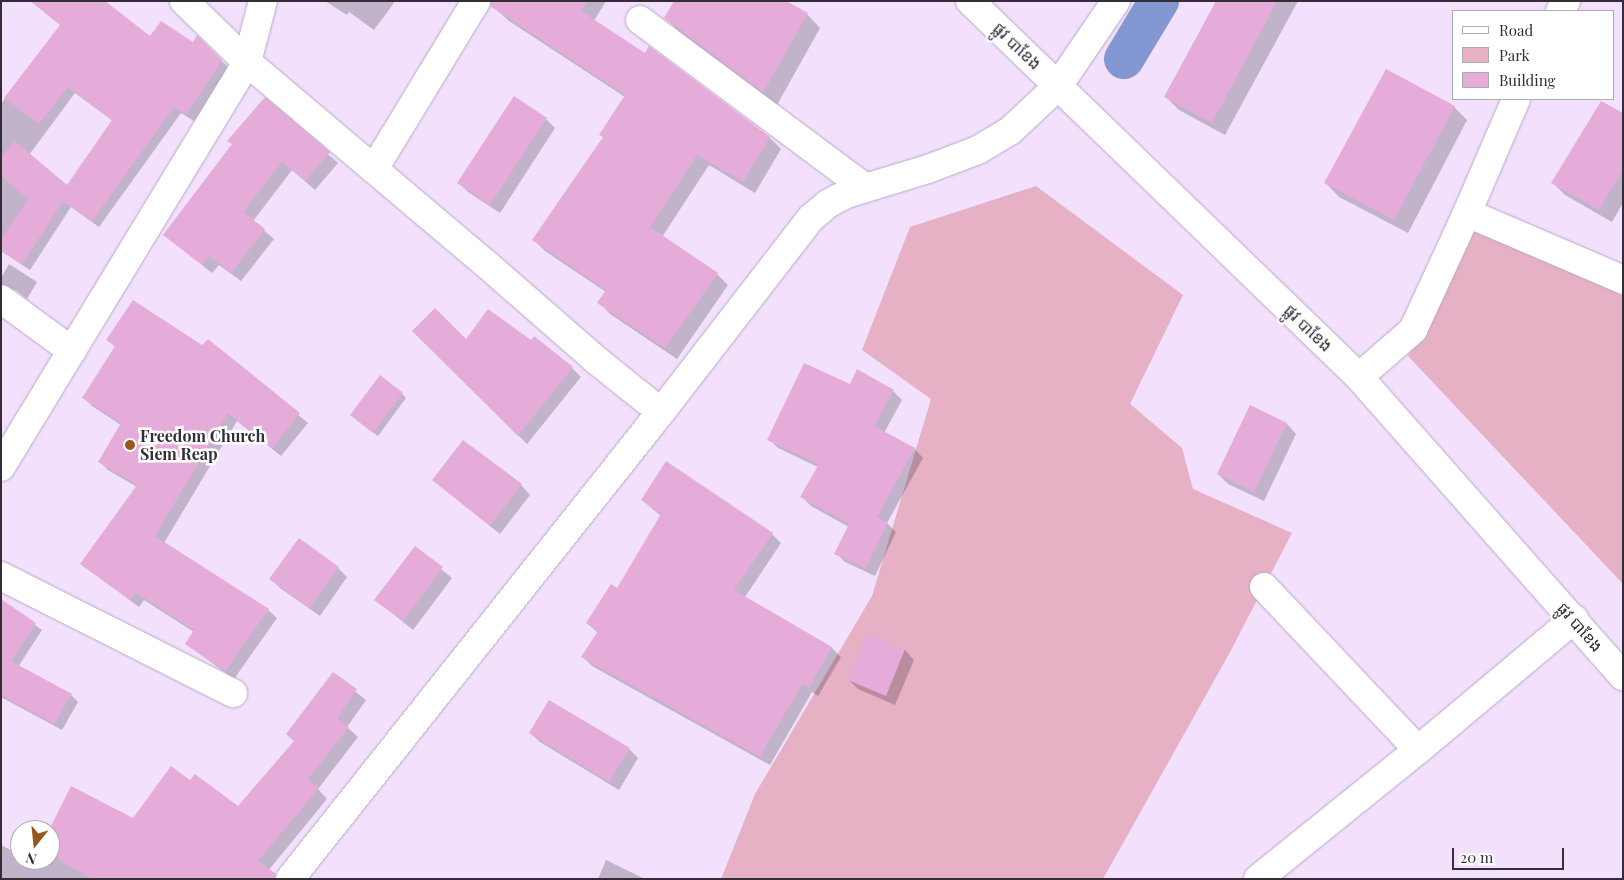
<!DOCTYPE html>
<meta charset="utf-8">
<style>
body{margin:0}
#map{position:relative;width:1624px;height:880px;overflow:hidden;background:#f2e0fd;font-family:"Playfair Display","Noto Sans Khmer",serif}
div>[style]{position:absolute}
.green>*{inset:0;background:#e7b1c5}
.shadow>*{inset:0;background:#0003}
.canal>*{height:40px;margin:-20px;padding:0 20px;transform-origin:20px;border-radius:20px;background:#8398d2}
.building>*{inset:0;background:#e5acda}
.roads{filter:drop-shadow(0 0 1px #b9a9c4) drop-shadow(0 0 1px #b9a9c4)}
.minor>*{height:28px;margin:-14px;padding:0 14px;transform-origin:14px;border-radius:14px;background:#fff}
.tertiary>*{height:28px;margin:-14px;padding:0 14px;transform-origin:14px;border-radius:14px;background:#fff}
.dots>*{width:14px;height:14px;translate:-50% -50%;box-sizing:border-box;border:2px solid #fff;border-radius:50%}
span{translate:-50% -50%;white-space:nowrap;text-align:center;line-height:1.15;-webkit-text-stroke:5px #fff;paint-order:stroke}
.street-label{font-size:16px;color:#332d38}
.poi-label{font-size:16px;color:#332d38;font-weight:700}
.left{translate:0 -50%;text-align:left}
.frame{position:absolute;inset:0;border:2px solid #332d38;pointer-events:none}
.legend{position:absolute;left:1452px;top:10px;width:162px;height:90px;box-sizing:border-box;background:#fff;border:1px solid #adabaf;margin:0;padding:6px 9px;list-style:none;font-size:15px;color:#332d38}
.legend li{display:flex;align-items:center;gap:10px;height:25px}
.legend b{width:25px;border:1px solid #adabaf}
.north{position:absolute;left:10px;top:820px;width:50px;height:50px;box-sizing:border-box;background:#fff;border:1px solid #adabaf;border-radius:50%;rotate:196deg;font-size:14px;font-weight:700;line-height:20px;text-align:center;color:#332d38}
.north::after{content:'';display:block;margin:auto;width:18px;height:22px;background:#96561e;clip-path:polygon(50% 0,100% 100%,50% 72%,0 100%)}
.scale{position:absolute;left:1452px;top:848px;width:112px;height:22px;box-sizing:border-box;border:2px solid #332d38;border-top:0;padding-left:6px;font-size:15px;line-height:18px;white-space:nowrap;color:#332d38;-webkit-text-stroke:4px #fff;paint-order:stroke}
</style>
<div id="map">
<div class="green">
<div style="clip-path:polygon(1036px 186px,1183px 295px,1130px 404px,1182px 448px,1193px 489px,1292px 533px,1229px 654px,1103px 879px,721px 879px,755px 794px,872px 596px,931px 399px,862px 350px,910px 227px)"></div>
<div style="clip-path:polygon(1472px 229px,1623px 295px,1623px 584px,1408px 356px)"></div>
</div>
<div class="shadow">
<div style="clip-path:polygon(325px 1px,392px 1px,394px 3px,374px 30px,349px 12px,347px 15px)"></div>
<div style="clip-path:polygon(503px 1px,606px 1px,594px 21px,645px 54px,649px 48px,770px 138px,781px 149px,755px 193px,709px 165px,662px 237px,717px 274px,728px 285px,677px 359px,610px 314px,599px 302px,606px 292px,545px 251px,534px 240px,604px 137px,625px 97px,509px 21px,497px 10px)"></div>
<div style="clip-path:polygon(1218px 1px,1298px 1px,1225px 135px,1179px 110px,1166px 97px)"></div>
<div style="clip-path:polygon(evenodd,75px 7px,151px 38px,193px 44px,197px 37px,229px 68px,194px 121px,181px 113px,99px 227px,71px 207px,30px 270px,1px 251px,1px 104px,75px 7px,75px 93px,113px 121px,68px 187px,29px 155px,75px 93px)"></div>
<div style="clip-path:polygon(807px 14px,820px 28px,777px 105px,679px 32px,666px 18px)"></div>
<div style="clip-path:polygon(265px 99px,338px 163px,315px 190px,292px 170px,253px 221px,274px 239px,241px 281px,219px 265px,212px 273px,164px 234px,233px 145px,229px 141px)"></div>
<div style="clip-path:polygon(1454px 107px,1467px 120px,1408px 233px,1339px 197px,1326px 183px)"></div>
<div style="clip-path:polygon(1623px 115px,1623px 203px,1612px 222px,1565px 195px,1553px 183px)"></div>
<div style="clip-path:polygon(546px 119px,555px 128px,500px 213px,468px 192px,459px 183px)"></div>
<div style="clip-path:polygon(9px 264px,37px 282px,27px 299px,16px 290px,1px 288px,1px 278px)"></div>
<div style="clip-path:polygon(413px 331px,466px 341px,531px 342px,572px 368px,581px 377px,527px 444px)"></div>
<div style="clip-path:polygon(108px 340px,203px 347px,208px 341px,308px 423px,281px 456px,237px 421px,164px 543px,268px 610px,277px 618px,234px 679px,186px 644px,194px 632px,144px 600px,139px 607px,81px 564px,137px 487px,108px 470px,100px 462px,121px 425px,92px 406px,84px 398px,116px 348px)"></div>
<div style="clip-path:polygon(850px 385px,893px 391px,902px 400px,884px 433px,915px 449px,923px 458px,887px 523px,896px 532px,875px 576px,845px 562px,836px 553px,849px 527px,811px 506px,802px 497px,818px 467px,778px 448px,769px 439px)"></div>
<div style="clip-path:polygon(402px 394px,406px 398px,378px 436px,351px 415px)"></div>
<div style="clip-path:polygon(1250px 407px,1287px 424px,1296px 434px,1264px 501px,1228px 484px,1218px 474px)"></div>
<div style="clip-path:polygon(433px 480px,521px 485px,530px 495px,500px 534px)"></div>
<div style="clip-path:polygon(642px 500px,772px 534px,781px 543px,745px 597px,832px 648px,841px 657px,818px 696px,812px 692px,770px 765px,592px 666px,583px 657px,598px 633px,587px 623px,618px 590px,661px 516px)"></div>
<div style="clip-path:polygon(415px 548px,452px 578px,413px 630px,376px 600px)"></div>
<div style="clip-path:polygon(338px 568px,347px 577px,320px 616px,280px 588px,271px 579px)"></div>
<div style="clip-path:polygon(1px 601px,42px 630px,18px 667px,71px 695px,78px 702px,62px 730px,1px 697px)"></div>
<div style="clip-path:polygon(868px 635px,905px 650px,914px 660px,895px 705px,858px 689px,849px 680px)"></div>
<div style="clip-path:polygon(333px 674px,366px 700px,347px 727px,358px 737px,318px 789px,327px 799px,268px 871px,272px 879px,1px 879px,1px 845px,20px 855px,20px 860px,34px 862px,35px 860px,50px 860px,50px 831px,133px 819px,190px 782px,238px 808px,295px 742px,287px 734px)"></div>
<div style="clip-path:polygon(530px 733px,629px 749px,638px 758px,619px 790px,540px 742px)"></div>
<div style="clip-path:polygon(606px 860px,645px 879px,598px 879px)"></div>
</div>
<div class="canal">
<div style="left:1124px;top:59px;width:68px;rotate:-58.9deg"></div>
</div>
<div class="building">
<div style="clip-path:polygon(30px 1px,105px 1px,150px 36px,161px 21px,193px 42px,197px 35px,222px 60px,186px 115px,174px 107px,92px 221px,63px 201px,22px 264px,1px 251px,1px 239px,28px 199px,1px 176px,1px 157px,15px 141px,67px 185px,112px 120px,68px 87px,39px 124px,4px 98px,60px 25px)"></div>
<div style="clip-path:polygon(492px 1px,588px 1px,581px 11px,645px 53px,649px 46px,770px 137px,743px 182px,697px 155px,650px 227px,718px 273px,665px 348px,597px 303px,606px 290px,532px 240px,603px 137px,599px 135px,625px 95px,490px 6px)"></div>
<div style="clip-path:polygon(674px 1px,786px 1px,808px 13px,763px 93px,664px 18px)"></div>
<div style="clip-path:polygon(1216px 1px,1277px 1px,1212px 123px,1164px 97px)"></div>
<div style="clip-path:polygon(1386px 69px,1455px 106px,1394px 220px,1324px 183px)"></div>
<div style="clip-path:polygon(514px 96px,547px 118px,490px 205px,457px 183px)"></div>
<div style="clip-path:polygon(265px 97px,330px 152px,305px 181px,282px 162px,243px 212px,265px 229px,231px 273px,209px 256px,202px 265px,163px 235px,232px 144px,227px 141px)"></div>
<div style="clip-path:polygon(1601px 101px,1623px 113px,1623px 170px,1599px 210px,1551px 183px)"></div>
<div style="clip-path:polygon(133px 300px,202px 345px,208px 339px,300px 413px,272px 448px,228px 413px,155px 536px,269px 609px,225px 671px,185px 644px,194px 630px,135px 592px,130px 600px,80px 564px,137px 485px,98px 462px,121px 423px,82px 398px,115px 346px,106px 340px)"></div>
<div style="clip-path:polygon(435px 308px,466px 339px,488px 309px,531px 340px,534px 336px,573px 367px,518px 436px,412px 331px)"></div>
<div style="clip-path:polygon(804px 363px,850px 384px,857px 369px,894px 390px,874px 426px,915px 448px,877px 517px,888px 522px,866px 568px,834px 554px,849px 524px,800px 497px,819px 464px,767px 440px)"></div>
<div style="clip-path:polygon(380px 375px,403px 393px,373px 433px,350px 415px)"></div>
<div style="clip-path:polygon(1250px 405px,1287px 423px,1254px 492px,1217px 474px)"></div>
<div style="clip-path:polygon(463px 440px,522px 484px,490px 526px,432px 480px)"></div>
<div style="clip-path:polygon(666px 461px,773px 533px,734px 590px,832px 647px,809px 688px,802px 684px,760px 757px,581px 657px,598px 631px,586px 623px,611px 584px,617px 588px,661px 514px,641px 500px)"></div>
<div style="clip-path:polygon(299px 538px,339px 567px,310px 608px,269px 579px)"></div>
<div style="clip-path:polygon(415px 546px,443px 567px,403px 621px,374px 600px)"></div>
<div style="clip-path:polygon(1px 599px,36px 623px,11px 661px,72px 694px,54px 724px,1px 695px)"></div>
<div style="clip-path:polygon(867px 633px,905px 649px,886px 696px,848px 680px)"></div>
<div style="clip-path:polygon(333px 672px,357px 689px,337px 718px,349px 727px,308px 779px,319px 788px,258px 861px,276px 874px,275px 879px,92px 879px,50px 854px,49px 830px,71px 786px,133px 818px,171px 766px,190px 780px,195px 774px,238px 806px,294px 741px,286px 734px)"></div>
<div style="clip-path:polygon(549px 700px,630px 748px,609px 782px,529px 733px)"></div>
</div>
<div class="roads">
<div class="minor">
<div style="left:184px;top:1px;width:88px;rotate:44.1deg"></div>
<div style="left:247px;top:62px;width:312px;rotate:40.2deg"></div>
<div style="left:485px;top:263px;width:147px;rotate:41.1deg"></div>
<div style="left:596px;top:360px;width:83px;rotate:38.7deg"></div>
<div style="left:1560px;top:11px;width:12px;rotate:-59deg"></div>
<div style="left:640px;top:20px;width:281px;rotate:36.7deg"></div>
<div style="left:374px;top:169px;width:197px;rotate:-58.7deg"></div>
<div style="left:1467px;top:213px;width:170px;rotate:23.2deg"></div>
<div style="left:1px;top:299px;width:88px;rotate:36.2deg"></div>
<div style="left:1359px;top:377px;width:72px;rotate:-41deg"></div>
<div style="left:1413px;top:330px;width:129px;rotate:-65.2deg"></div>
<div style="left:1467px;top:213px;width:124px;rotate:-66.7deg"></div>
<div style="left:1px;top:467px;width:474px;rotate:-58.7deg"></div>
<div style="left:247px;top:62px;width:63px;rotate:-75.3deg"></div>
<div style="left:1px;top:576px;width:260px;rotate:26.8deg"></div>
<div style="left:1264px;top:587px;width:224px;rotate:46.6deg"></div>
<div style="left:290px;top:879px;width:596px;rotate:-51.54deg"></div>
<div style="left:661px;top:412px;width:245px;rotate:-52.3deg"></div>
<div style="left:811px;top:218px;width:23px;rotate:-40deg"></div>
<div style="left:829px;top:203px;width:22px;rotate:-27deg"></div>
<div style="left:849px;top:193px;width:83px;rotate:-16.9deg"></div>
<div style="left:928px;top:169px;width:53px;rotate:-20.8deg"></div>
<div style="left:978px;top:150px;width:37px;rotate:-31deg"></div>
<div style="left:1010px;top:131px;width:66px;rotate:-43.2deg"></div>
<div style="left:1058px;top:86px;width:103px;rotate:-55.7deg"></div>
<div style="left:1258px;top:879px;width:206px;rotate:-38.9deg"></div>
<div style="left:1418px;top:750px;width:204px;rotate:-40deg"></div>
</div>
<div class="tertiary">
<div style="left:970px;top:1px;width:541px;rotate:44.03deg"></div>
<div style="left:1359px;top:377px;width:399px;rotate:48.6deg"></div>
</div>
</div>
<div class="dots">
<div style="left:130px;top:445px;background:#96561e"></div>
</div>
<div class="street-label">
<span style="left:1017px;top:46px;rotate:44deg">ផ្លូវ បាខែង</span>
<span style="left:1308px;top:328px;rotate:44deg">ផ្លូវ បាខែង</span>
<span style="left:1580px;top:627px;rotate:49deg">ផ្លូវ បាខែង</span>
</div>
<div class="poi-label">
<span class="left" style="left:140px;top:445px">Freedom Church<br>Siem Reap</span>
</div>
<div class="frame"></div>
<ul class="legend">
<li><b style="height:6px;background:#fff"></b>Road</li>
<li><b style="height:14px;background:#e7b1c5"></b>Park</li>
<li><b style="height:14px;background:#e5acda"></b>Building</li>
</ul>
<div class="north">N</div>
<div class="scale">20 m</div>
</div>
